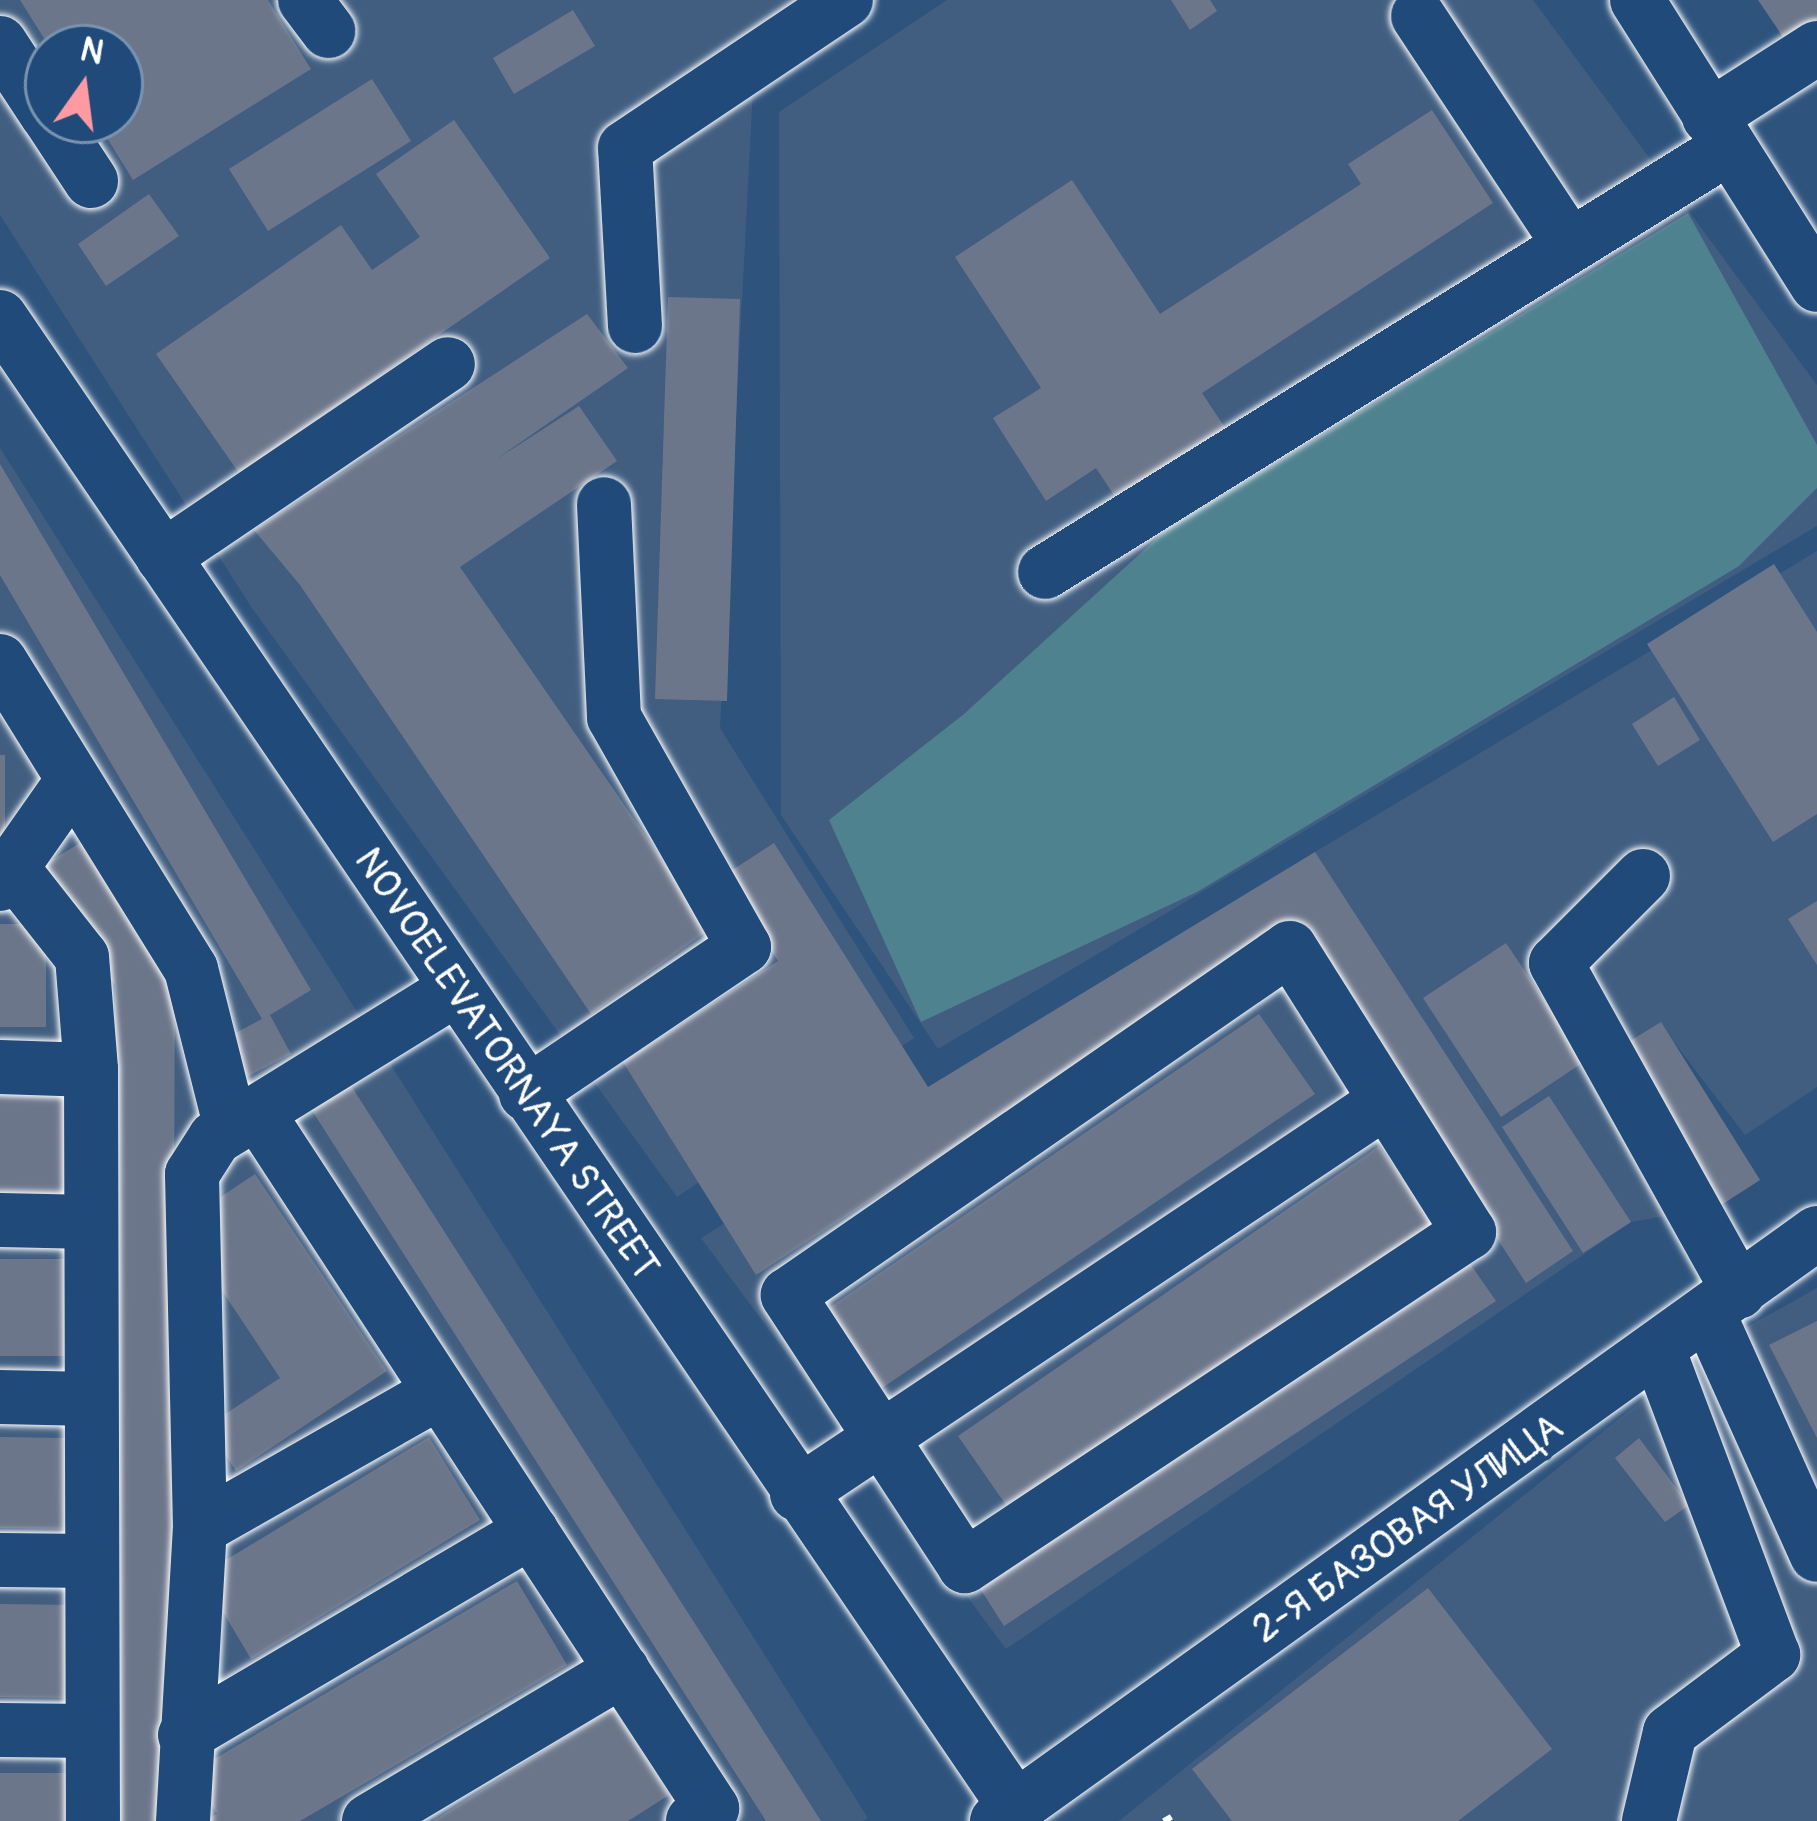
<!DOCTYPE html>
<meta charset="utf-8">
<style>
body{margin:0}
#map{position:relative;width:1817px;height:1821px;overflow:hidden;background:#2e537d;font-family:Pangolin,sans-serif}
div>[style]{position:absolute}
.built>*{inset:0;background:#415e81}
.green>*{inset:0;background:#4e828f}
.building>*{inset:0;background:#6c768b}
.roads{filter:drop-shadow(0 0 3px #fff) drop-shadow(0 0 3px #fff)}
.minor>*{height:54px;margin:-27px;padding:0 27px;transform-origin:27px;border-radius:27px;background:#1f4a7a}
.rail>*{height:9px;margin-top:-4.5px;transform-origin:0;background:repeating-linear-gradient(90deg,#fff 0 18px,transparent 0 27px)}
span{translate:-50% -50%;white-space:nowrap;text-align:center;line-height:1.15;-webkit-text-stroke:9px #1f4a7a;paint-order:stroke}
.street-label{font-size:39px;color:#fff}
.north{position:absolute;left:24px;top:24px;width:120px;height:120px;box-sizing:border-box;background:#1f4a7a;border:3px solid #7992af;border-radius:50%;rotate:14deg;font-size:33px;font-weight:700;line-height:48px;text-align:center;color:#fff}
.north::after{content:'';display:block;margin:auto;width:42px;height:54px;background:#ff9aa2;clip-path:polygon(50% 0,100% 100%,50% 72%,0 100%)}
</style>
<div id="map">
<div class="built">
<div style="clip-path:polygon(evenodd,0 0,880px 0,753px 88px,720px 728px,914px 1038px,677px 1197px,252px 608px,0 215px,0 0,48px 48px,120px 48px,120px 120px,48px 120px,48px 48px)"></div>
<div style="clip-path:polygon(947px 0,1533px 0,1817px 385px,1817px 526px,938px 1049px,781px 815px,779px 112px)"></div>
<div style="clip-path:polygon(0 448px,868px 1818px,863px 1821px,0 1821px)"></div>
<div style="clip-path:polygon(1817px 551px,1817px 1087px,1745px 1135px,1673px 1041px,1760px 1180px,1718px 1207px,1631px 1222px,1006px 1649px,701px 1238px,1315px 852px)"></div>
<div style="clip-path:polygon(1817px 1288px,1817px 1821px,1119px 1821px,1702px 1352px)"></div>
</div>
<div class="green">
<div style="clip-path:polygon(1688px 213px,1817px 445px,1817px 488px,1739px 566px,1197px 892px,921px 1022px,829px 820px,964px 714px,1166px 530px)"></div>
</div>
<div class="building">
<div style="clip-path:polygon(20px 0,268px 0,311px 69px,133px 180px,96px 120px,120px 120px,120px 48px,50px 48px)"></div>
<div style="clip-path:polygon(1171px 0,1210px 0,1217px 11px,1190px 30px)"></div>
<div style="clip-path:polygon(1758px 0,1817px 0,1817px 19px,1785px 40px)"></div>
<div style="clip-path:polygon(573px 10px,595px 46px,514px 94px,493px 58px)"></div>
<div style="clip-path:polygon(372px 79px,411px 141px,268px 231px,229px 169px)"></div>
<div style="clip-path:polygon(1432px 110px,1493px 203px,1202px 393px,1232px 438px,1123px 509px,1096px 468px,1046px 501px,993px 418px,1041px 388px,955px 257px,1072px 180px,1160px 314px,1361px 184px,1348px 164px)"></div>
<div style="clip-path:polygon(454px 120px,550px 258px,239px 473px,156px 354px,341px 225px,372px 270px,420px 237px,376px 174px)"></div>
<div style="clip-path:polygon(149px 194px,179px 236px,106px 286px,78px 244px)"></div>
<div style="clip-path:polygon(668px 297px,740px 299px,727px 701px,655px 699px)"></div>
<div style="clip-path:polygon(587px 314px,628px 368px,495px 460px,579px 406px,617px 461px,460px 567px,710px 929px,591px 1014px,300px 585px,254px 530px)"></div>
<div style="clip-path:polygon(0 464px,311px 990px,270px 1015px,291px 1054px,245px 1078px,224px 1039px,262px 1019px,0 575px)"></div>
<div style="clip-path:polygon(1774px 564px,1817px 632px,1817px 814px,1773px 842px,1647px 644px)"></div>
<div style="clip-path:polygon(1674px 697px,1700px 740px,1658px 766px,1632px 724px)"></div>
<div style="clip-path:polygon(0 755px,5px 755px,5px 852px,0 852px)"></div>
<div style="clip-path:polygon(87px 839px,175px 984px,171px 1821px,116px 1821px,115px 985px,40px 867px)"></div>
<div style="clip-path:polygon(774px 843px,928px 1087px,1315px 852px,1573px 1251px,1526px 1283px,1294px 926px,756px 1275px,623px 1062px,778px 961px,723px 876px)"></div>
<div style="clip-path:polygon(1817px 901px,1817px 965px,1788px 919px)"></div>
<div style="clip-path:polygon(0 924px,46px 924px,46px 1027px,0 1027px)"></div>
<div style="clip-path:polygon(1506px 943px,1585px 1061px,1501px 1117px,1423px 998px)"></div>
<div style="clip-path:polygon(1259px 1014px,1315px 1094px,882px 1388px,827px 1309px)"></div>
<div style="clip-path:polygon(1661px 1022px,1760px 1180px,1718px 1207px,1617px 1049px)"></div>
<div style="clip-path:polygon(343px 1073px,821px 1821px,766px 1821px,304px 1098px)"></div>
<div style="clip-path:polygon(0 1094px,76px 1095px,74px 1194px,0 1193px)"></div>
<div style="clip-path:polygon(1549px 1096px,1631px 1222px,1583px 1253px,1502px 1127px)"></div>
<div style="clip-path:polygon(1379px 1146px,1436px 1227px,1015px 1518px,958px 1436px)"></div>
<div style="clip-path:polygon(255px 1174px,387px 1371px,236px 1471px,207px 1426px,280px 1378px,209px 1271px,216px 1200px)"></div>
<div style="clip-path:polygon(1462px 1252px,1496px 1301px,1004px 1626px,976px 1582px)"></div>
<div style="clip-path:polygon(0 1259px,74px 1259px,74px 1356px,0 1356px)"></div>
<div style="clip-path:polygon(1817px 1321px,1817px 1438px,1769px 1345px)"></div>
<div style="clip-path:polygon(0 1437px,70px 1438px,69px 1529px,0 1528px)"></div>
<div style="clip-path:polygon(429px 1437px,480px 1520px,251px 1659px,201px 1575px)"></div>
<div style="clip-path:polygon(1639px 1438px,1689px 1505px,1665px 1522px,1615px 1458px)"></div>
<div style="clip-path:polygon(517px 1581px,567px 1665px,300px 1821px,205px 1821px,217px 1814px,192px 1772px)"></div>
<div style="clip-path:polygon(1428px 1588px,1552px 1749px,1458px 1821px,1232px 1821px,1192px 1769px)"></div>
<div style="clip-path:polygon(0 1604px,75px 1605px,73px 1698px,0 1697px)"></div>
<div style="clip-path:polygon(613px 1707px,669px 1795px,628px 1821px,433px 1821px)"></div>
<div style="clip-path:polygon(0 1773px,66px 1773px,65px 1821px,0 1821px)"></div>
</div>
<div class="roads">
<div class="minor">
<div style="left:305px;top:0;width:39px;rotate:53deg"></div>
<div style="left:1637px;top:0;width:337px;rotate:57.7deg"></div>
<div style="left:1418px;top:16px;width:272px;rotate:56.5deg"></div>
<div style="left:0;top:43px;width:87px;rotate:56.7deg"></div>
<div style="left:1709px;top:117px;width:128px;rotate:-32.6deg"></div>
<div style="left:51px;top:120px;width:73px;rotate:56.7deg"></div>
<div style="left:0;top:317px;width:1804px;rotate:55.73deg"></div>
<div style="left:635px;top:326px;width:178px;rotate:-93.2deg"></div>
<div style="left:625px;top:148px;width:266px;rotate:-33.8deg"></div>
<div style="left:163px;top:557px;width:344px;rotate:-34.1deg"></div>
<div style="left:1045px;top:572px;width:804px;rotate:-31.83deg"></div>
<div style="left:0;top:661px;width:362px;rotate:58.2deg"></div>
<div style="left:191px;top:969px;width:164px;rotate:75.9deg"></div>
<div style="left:15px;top:872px;width:108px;rotate:51.8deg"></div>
<div style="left:82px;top:957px;width:113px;rotate:85.4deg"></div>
<div style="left:91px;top:1070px;width:751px;rotate:89.85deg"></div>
<div style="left:1643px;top:876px;width:123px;rotate:135deg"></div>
<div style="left:1556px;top:963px;width:376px;rotate:60.9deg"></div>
<div style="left:0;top:884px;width:127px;rotate:-54.9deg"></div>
<div style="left:1290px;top:948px;width:336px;rotate:57.8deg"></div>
<div style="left:1469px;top:1232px;width:605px;rotate:146.47deg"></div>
<div style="left:965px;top:1566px;width:324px;rotate:-123.2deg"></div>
<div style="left:788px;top:1295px;width:610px;rotate:-34.65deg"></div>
<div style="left:0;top:1067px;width:91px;rotate:1.9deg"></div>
<div style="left:526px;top:1094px;width:263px;rotate:-34deg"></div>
<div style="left:744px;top:947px;width:264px;rotate:-119.5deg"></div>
<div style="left:614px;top:717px;width:213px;rotate:-92.7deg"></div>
<div style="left:257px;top:1112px;width:832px;rotate:56.83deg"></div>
<div style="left:712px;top:1808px;width:23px;rotate:146deg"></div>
<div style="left:0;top:1220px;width:91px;rotate:1.3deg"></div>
<div style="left:1709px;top:1315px;width:263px;rotate:65.8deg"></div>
<div style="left:0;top:1397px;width:91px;rotate:1.3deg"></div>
<div style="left:797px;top:1494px;width:708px;rotate:-33.71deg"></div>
<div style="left:200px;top:1528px;width:275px;rotate:-29.6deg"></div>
<div style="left:0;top:1560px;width:91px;rotate:0.6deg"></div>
<div style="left:0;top:1730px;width:90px;rotate:0.6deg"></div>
<div style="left:185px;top:1735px;width:402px;rotate:-30.5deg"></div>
<div style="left:183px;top:1821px;width:293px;rotate:-86.7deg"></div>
<div style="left:200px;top:1528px;width:354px;rotate:-91.3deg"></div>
<div style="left:192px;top:1174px;width:43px;rotate:-57.4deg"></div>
<div style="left:215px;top:1138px;width:283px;rotate:-31.7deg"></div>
<div style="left:369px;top:1821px;width:295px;rotate:-30.8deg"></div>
<div style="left:997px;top:1821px;width:1009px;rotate:-35.64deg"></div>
<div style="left:1649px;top:1821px;width:91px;rotate:-76.7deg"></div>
<div style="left:1670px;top:1732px;width:129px;rotate:-36.8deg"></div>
<div style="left:1773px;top:1655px;width:325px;rotate:-110.6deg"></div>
</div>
</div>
<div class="rail">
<div style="left:1166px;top:1816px;width:6px;rotate:59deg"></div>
</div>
<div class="street-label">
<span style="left:506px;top:1064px;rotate:56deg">NOVOELEVATORNAYA STREET</span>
<span style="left:1408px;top:1529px;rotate:-35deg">2-Я БАЗОВАЯ УЛИЦА</span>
</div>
<div class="north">N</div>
</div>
